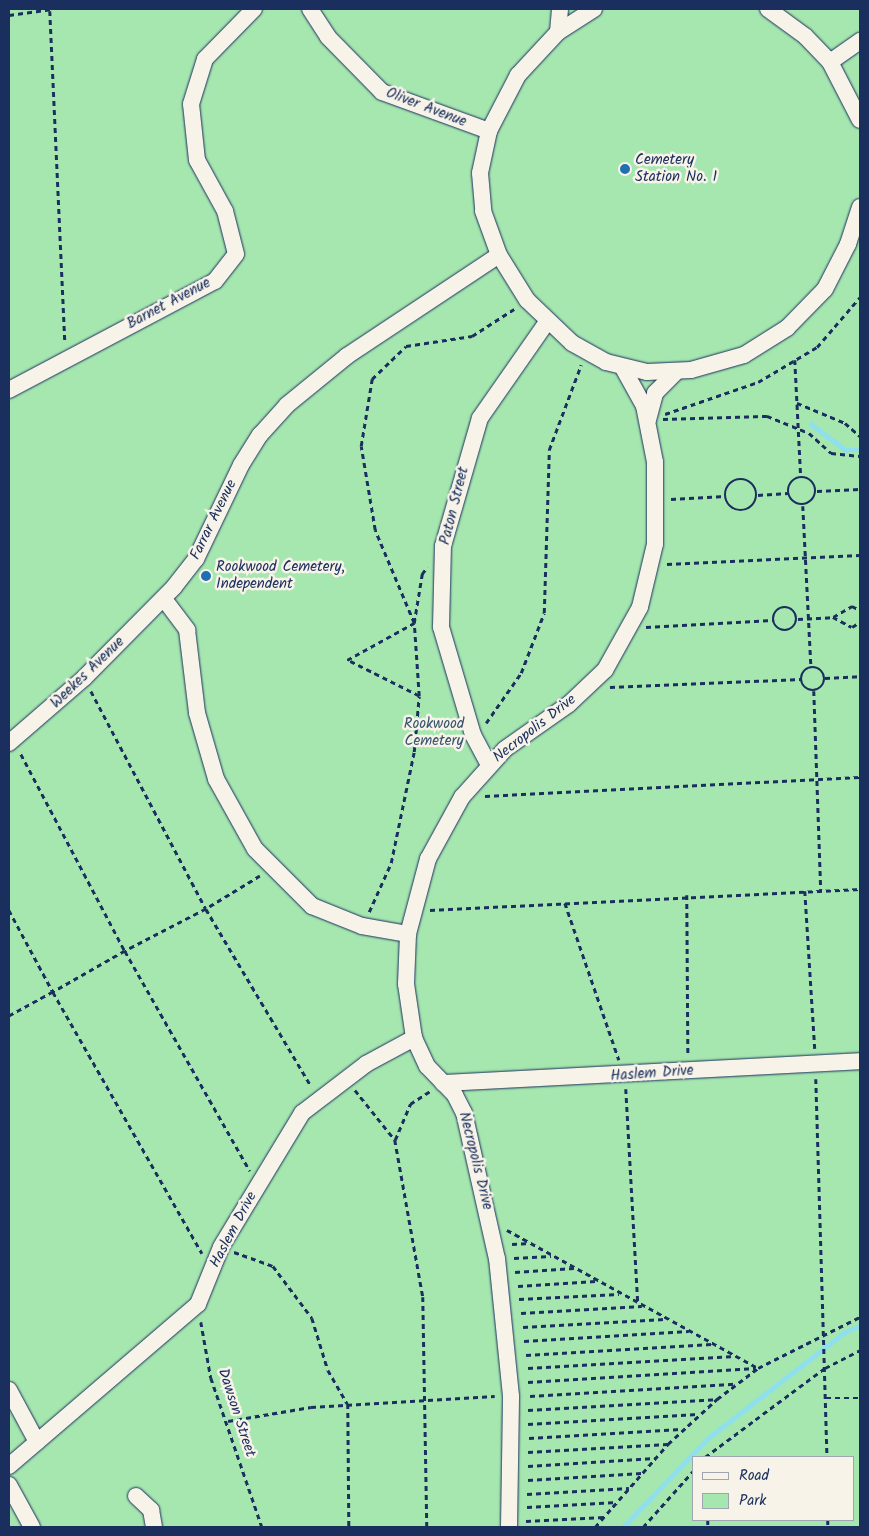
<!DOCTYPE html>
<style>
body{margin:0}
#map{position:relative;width:869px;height:1536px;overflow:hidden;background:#eee6e6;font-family:Kalam,sans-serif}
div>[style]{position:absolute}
.green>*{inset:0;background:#a6e7b0}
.stream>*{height:4.5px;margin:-2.25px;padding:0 2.25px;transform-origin:2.25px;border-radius:2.25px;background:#8fdfec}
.path>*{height:2.5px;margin-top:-1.25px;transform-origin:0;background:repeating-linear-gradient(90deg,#1b2f5e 0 5px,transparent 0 9px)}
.path>.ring{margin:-1.25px;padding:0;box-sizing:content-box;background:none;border:2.5px solid #1b2f5e;border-radius:50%}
.roads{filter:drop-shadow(0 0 1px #1b2f5e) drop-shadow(0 0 1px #1b2f5e)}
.minor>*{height:16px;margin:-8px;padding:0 8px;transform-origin:8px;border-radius:8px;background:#f7f3e8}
.dots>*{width:14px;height:14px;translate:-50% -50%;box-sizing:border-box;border:2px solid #f7f3e8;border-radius:50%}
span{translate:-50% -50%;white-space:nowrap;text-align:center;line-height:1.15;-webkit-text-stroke:5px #f7f3e8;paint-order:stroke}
.street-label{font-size:15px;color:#1b2f5e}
.poi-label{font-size:15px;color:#1b2f5e}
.left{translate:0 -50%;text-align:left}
.park-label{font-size:15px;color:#37546e}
.frame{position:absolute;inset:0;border:10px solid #1b2f5e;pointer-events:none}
.legend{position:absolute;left:692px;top:1456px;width:162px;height:65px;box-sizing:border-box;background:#f7f3e8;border:1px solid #9fa5b1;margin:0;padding:6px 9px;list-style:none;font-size:15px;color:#1b2f5e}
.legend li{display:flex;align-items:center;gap:10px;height:25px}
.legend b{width:25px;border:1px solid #9fa5b1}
</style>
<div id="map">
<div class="green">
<div style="clip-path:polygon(evenodd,9px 9px,860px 9px,860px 1527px,9px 1527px,9px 9px,693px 1457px,853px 1457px,853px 1520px,693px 1520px,693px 1457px)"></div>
</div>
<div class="stream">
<div style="left:811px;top:424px;width:44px;rotate:36.6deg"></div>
<div style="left:846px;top:450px;width:14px"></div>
<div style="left:623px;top:1527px;width:123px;rotate:-46.3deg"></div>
<div style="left:708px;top:1438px;width:173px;rotate:-37.7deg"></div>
<div style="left:845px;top:1332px;width:16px;rotate:-22deg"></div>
</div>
<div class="path">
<div style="left:50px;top:11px;width:331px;rotate:87.4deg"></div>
<div style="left:9px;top:15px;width:44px;rotate:-7.8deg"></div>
<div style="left:795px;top:360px;width:117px;rotate:87.1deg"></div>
<div style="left:797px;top:403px;width:52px;rotate:22.6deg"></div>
<div style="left:845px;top:423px;width:20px;rotate:41deg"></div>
<div style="left:665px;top:414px;width:98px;rotate:-19deg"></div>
<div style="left:758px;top:382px;width:69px;rotate:-30.7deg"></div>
<div style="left:817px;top:347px;width:66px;rotate:-49.3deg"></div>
<div style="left:663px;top:419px;width:104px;rotate:-1.7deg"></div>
<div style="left:767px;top:416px;width:45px;rotate:22deg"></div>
<div style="left:809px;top:433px;width:30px;rotate:42deg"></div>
<div style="left:831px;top:453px;width:29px;rotate:6deg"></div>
<div class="ring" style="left:788px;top:477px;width:25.5px;height:25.5px"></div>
<div class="ring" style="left:725px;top:479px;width:29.5px;height:29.5px"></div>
<div style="left:817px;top:491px;width:43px;rotate:-2.7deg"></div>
<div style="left:758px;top:495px;width:30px;rotate:-4deg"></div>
<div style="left:671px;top:499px;width:54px;rotate:-3.2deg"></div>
<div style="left:803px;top:506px;width:160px;rotate:87.1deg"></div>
<div style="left:667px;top:564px;width:193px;rotate:-2.7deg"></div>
<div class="ring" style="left:773px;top:607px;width:21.5px;height:21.5px"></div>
<div style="left:833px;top:617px;width:21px;rotate:28deg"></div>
<div style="left:852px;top:627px;width:9px;rotate:-32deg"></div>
<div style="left:798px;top:619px;width:35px;rotate:-3deg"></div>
<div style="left:833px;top:617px;width:22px;rotate:-30deg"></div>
<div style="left:852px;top:606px;width:9px;rotate:27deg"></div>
<div style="left:646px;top:627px;width:127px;rotate:-3.2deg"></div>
<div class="ring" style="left:801px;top:667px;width:21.5px;height:21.5px"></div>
<div style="left:825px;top:678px;width:35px;rotate:-3deg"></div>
<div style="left:610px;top:687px;width:191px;rotate:-2.4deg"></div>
<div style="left:91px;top:691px;width:246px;rotate:62.2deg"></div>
<div style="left:206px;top:909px;width:91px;rotate:152.6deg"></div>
<div style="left:125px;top:951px;width:253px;rotate:60.4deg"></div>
<div style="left:814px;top:691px;width:199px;rotate:88deg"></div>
<div style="left:419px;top:696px;width:80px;rotate:-153.4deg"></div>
<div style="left:347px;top:660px;width:77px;rotate:-28.9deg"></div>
<div style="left:414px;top:623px;width:101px;rotate:-112.8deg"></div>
<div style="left:375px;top:530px;width:85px;rotate:-99.5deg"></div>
<div style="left:361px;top:446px;width:68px;rotate:-80.7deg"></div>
<div style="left:372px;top:379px;width:47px;rotate:-44.1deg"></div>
<div style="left:406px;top:346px;width:67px;rotate:-8.6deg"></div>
<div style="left:472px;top:336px;width:50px;rotate:-32.7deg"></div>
<div style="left:486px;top:723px;width:61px;rotate:-55deg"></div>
<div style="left:521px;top:673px;width:64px;rotate:-69deg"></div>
<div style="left:544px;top:613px;width:163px;rotate:-88.2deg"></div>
<div style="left:549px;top:450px;width:91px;rotate:-69.4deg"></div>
<div style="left:21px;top:754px;width:223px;rotate:62.2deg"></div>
<div style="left:125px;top:951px;width:83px;rotate:150.3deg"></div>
<div style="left:53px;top:992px;width:301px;rotate:60.3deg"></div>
<div style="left:485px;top:796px;width:375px;rotate:-2.9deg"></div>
<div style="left:260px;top:876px;width:63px;rotate:148.6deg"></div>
<div style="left:206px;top:909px;width:206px;rotate:59.3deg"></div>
<div style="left:805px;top:891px;width:158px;rotate:86.4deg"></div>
<div style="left:687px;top:895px;width:161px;rotate:89.6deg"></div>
<div style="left:565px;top:903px;width:166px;rotate:71deg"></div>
<div style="left:9px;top:910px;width:93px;rotate:61.8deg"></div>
<div style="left:53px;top:992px;width:50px;rotate:151.4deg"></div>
<div style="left:430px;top:910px;width:431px;rotate:-2.8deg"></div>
<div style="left:369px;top:912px;width:54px;rotate:-65.8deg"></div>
<div style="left:391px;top:863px;width:113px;rotate:-78.3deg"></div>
<div style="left:414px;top:752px;width:56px;rotate:-84.9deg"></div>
<div style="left:419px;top:696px;width:73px;rotate:-93.9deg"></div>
<div style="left:414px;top:623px;width:50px;rotate:-80.7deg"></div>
<div style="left:422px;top:574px;width:9px;rotate:-54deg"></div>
<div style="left:816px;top:1079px;width:378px;rotate:88.3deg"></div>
<div style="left:626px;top:1089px;width:214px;rotate:86.8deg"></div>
<div style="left:355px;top:1090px;width:64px;rotate:51.3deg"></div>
<div style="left:395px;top:1140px;width:39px;rotate:-67deg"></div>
<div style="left:410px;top:1104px;width:24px;rotate:-33deg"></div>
<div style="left:395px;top:1140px;width:159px;rotate:79.9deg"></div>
<div style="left:423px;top:1297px;width:230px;rotate:89deg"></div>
<div style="left:507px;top:1230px;width:286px;rotate:28.8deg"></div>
<div style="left:512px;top:1244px;width:18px;rotate:-3deg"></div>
<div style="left:234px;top:1252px;width:41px;rotate:19.7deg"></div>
<div style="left:273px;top:1266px;width:65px;rotate:53.1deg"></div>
<div style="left:312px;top:1318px;width:54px;rotate:72.9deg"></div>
<div style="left:328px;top:1370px;width:39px;rotate:60deg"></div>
<div style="left:348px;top:1404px;width:123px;rotate:89.5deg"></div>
<div style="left:514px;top:1258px;width:37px;rotate:-3deg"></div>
<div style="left:515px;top:1272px;width:59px;rotate:-3.9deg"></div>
<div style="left:518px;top:1286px;width:78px;rotate:-3.7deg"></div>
<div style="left:519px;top:1299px;width:100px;rotate:-2.9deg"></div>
<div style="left:521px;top:1313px;width:121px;rotate:-3.3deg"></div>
<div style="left:201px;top:1322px;width:57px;rotate:79.9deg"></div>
<div style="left:211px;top:1378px;width:157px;rotate:71.1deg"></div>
<div style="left:523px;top:1327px;width:142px;rotate:-3.2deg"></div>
<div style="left:524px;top:1341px;width:165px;rotate:-3.5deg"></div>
<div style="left:526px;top:1355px;width:186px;rotate:-3.4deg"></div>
<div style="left:528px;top:1368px;width:207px;rotate:-3.3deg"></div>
<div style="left:528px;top:1382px;width:228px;rotate:-3.5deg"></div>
<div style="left:530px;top:1396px;width:205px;rotate:-3.4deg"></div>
<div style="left:826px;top:1398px;width:34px"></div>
<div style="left:528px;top:1410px;width:188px;rotate:-3.3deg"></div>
<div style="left:228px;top:1421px;width:84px;rotate:-9.6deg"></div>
<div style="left:311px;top:1407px;width:184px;rotate:-3.4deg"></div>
<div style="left:528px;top:1424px;width:170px;rotate:-3.4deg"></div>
<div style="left:529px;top:1438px;width:152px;rotate:-3.4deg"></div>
<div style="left:528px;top:1452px;width:140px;rotate:-3.3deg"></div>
<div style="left:705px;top:1457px;width:149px;rotate:-36.6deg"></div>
<div style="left:825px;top:1368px;width:39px;rotate:-27deg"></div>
<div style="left:528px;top:1466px;width:127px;rotate:-3.6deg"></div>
<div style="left:528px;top:1480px;width:114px;rotate:-3.5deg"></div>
<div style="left:527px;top:1494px;width:102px;rotate:-3.4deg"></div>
<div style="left:527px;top:1507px;width:90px;rotate:-3.2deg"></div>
<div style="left:708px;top:1520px;width:7px;rotate:90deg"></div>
<div style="left:828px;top:1520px;width:7px;rotate:90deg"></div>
<div style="left:526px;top:1521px;width:78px;rotate:-2.9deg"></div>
<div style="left:595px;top:1527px;width:111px;rotate:-48.7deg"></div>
<div style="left:668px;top:1444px;width:67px;rotate:-42.6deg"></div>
<div style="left:717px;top:1399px;width:51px;rotate:-37.1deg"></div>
<div style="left:758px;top:1368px;width:114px;rotate:-26.6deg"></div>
<div style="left:643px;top:1527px;width:75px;rotate:-48.2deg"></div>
</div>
<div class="roads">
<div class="minor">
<div style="left:310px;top:9px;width:33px;rotate:57deg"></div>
<div style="left:328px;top:37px;width:77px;rotate:45.5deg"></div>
<div style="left:382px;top:92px;width:114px;rotate:20deg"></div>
<div style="left:594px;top:9px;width:43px;rotate:147.4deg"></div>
<div style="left:558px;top:32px;width:59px;rotate:132.9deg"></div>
<div style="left:518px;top:75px;width:63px;rotate:117.4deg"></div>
<div style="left:489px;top:131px;width:43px;rotate:102.1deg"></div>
<div style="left:480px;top:173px;width:38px;rotate:85deg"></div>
<div style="left:483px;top:211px;width:47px;rotate:70deg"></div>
<div style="left:499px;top:255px;width:53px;rotate:58.1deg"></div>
<div style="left:527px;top:300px;width:62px;rotate:43.7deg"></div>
<div style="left:572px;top:343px;width:39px;rotate:29deg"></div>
<div style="left:606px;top:362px;width:42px;rotate:13.7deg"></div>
<div style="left:647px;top:372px;width:44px;rotate:-2.6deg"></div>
<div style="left:691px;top:370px;width:55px;rotate:-15.8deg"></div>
<div style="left:744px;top:355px;width:51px;rotate:-32.1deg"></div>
<div style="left:787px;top:328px;width:54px;rotate:-45.7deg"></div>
<div style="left:825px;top:289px;width:51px;rotate:-62.9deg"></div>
<div style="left:848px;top:244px;width:39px;rotate:-72deg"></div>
<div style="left:768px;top:9px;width:46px;rotate:36.1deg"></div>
<div style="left:805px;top:36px;width:36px;rotate:46deg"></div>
<div style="left:830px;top:62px;width:65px;rotate:62.7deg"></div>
<div style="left:558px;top:32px;width:23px;rotate:-85deg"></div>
<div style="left:830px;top:62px;width:37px;rotate:-35deg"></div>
<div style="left:9px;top:390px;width:233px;rotate:-27.9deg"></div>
<div style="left:215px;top:281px;width:34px;rotate:-52deg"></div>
<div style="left:236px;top:254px;width:44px;rotate:-104.3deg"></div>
<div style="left:225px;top:211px;width:58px;rotate:-118.8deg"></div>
<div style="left:197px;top:160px;width:56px;rotate:-96.1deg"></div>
<div style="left:191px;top:104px;width:47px;rotate:-72.7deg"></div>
<div style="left:205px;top:59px;width:70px;rotate:-45.6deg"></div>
<div style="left:648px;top:420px;width:28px;rotate:-75deg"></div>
<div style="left:655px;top:393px;width:30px;rotate:-45deg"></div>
<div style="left:164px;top:599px;width:39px;rotate:53deg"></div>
<div style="left:187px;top:630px;width:84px;rotate:83.1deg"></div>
<div style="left:197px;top:713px;width:69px;rotate:73.9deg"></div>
<div style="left:216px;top:779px;width:80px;rotate:60.9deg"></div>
<div style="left:255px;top:849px;width:81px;rotate:45deg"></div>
<div style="left:312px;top:906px;width:54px;rotate:21.8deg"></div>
<div style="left:362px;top:926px;width:47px;rotate:9.9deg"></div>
<div style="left:9px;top:743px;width:99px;rotate:-40.9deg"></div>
<div style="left:84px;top:678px;width:128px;rotate:-45.3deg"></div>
<div style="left:174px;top:587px;width:36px;rotate:-52deg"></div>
<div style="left:196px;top:559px;width:104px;rotate:-64.4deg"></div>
<div style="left:241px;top:465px;width:36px;rotate:-58deg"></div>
<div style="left:260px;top:435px;width:40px;rotate:-48deg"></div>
<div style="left:287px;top:405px;width:77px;rotate:-39.2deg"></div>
<div style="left:347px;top:356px;width:182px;rotate:-33.6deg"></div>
<div style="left:489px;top:765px;width:34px;rotate:-118deg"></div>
<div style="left:473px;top:735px;width:113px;rotate:-106.5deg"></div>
<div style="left:441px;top:627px;width:81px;rotate:-88.6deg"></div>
<div style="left:443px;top:546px;width:133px;rotate:-73.9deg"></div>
<div style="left:480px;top:418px;width:117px;rotate:-55.1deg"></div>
<div style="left:443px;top:1083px;width:418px;rotate:-3deg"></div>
<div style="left:9px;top:1390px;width:59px;rotate:61.7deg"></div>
<div style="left:9px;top:1466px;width:249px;rotate:-40.6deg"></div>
<div style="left:198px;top:1304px;width:61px;rotate:-68deg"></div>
<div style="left:221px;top:1247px;width:157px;rotate:-58.8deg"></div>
<div style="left:302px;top:1113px;width:81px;rotate:-37.4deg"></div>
<div style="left:366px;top:1064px;width:55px;rotate:-28.4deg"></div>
<div style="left:9px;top:1485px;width:48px;rotate:61.3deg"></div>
<div style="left:136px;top:1496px;width:21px;rotate:43deg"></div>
<div style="left:151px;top:1510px;width:17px;rotate:80deg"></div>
<div style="left:509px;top:1527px;width:131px;rotate:-89.1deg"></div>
<div style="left:511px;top:1396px;width:138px;rotate:-95.8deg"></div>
<div style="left:497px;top:1259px;width:150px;rotate:-102.7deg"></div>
<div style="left:464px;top:1113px;width:20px;rotate:-117deg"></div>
<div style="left:455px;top:1095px;width:40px;rotate:-134deg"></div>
<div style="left:427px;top:1066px;width:31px;rotate:-115deg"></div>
<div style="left:414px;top:1038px;width:55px;rotate:-98.4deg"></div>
<div style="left:406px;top:984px;width:50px;rotate:-87.7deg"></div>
<div style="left:408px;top:934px;width:78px;rotate:-75.1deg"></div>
<div style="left:428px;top:859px;width:71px;rotate:-61.3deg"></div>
<div style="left:462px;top:797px;width:64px;rotate:-48.1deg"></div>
<div style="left:505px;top:749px;width:78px;rotate:-35.1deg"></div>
<div style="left:569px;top:704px;width:50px;rotate:-43.4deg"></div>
<div style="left:605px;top:670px;width:72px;rotate:-60.9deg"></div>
<div style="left:640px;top:607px;width:65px;rotate:-76.6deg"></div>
<div style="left:655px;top:544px;width:82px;rotate:-90deg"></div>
<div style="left:655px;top:462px;width:57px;rotate:-101.1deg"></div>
<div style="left:644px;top:406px;width:43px;rotate:-118.9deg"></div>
</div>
</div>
<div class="dots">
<div style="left:625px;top:169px;background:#1f6fb2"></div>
<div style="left:206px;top:576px;background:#1f6fb2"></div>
</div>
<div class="street-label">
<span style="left:426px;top:108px;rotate:21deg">Oliver Avenue</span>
<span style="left:169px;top:304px;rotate:-28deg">Barnet Avenue</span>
<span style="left:455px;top:506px;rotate:-76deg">Paton Street</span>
<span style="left:214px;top:520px;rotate:-64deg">Farrar Avenue</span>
<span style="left:88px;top:673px;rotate:-44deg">Weekes Avenue</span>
<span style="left:535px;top:729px;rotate:-38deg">Necropolis Drive</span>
<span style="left:652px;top:1074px;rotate:-4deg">Haslem Drive</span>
<span style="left:475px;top:1161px;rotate:76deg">Necropolis Drive</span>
<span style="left:234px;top:1230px;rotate:-62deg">Haslem Drive</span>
<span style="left:236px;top:1413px;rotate:72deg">Dawson Street</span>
</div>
<div class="poi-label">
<span class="left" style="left:635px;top:169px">Cemetery<br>Station No. 1</span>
<span class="left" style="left:216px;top:576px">Rookwood Cemetery,<br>Independent</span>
</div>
<div class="park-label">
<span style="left:434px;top:733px">Rookwood<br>Cemetery</span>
</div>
<div class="frame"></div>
<ul class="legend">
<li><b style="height:6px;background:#f7f3e8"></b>Road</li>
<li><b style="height:14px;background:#a6e7b0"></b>Park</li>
</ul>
</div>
